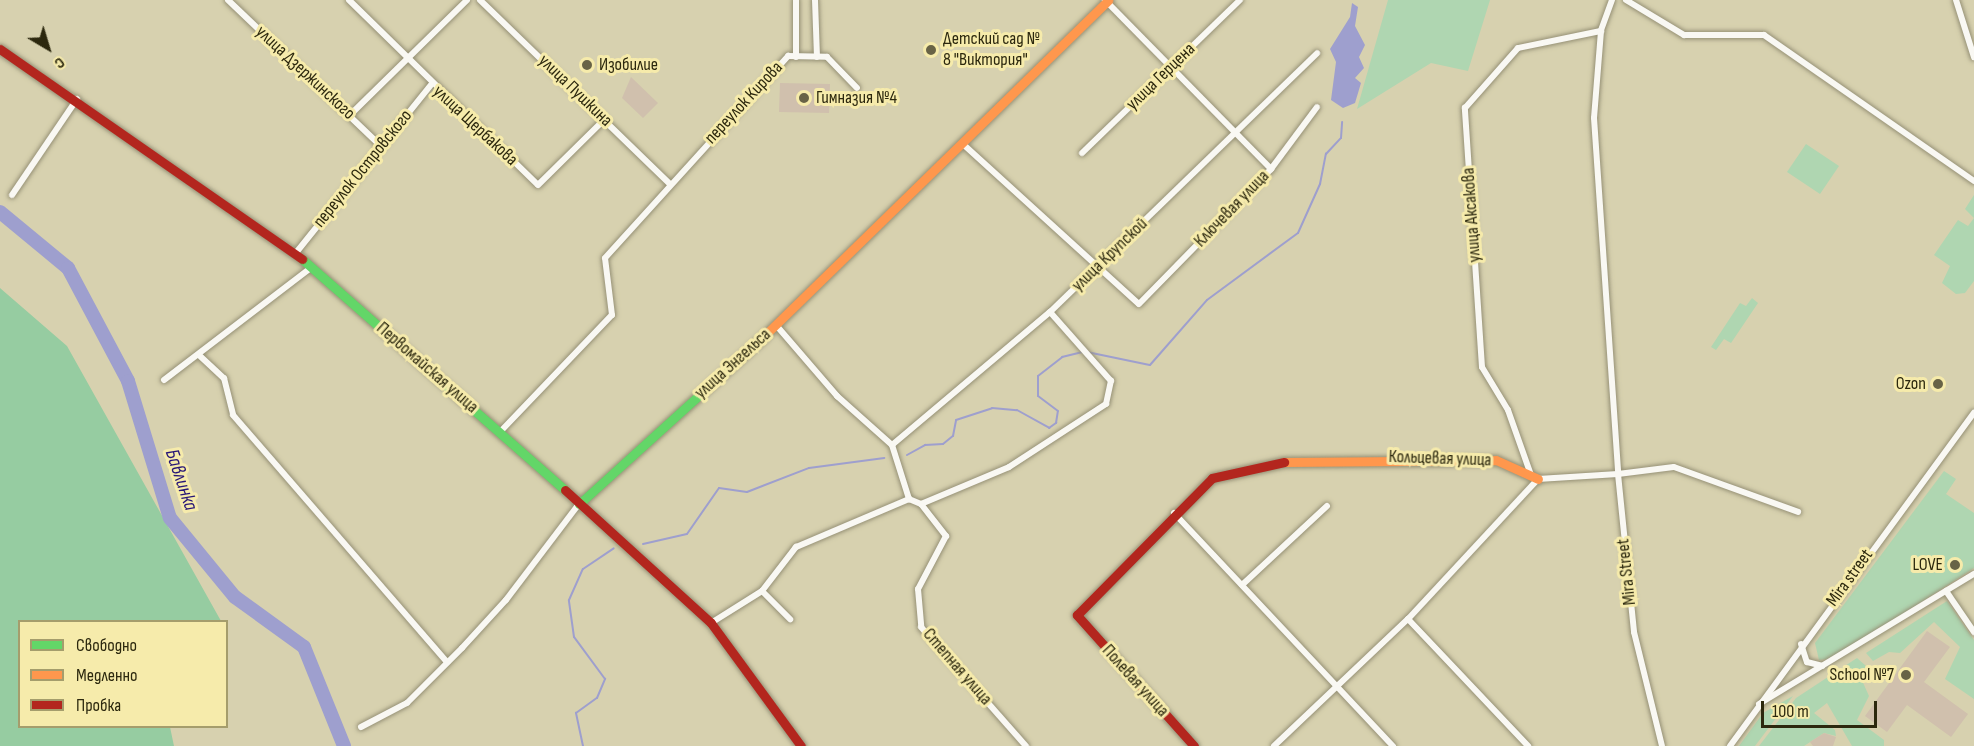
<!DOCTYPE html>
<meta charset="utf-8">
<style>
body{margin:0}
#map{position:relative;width:1974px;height:746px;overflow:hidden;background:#d7d1af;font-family:"Sofia Sans Condensed",sans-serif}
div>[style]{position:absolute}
.green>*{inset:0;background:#afd6b1}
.forest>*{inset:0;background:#96cca1}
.water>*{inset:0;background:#9e9fce}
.stream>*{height:2px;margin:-1px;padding:0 1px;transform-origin:1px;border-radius:1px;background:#9e9fce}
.river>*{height:14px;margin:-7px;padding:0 7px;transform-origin:7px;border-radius:7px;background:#9e9fce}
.building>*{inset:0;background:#d0c0ad}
.roads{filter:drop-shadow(0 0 2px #969176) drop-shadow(0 0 2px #969176)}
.street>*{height:6px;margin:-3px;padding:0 3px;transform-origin:3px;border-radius:3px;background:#f9f8f3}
.fast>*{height:9px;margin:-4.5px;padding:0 4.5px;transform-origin:4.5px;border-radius:4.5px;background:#63d668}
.slow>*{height:9px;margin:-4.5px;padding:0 4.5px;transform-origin:4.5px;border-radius:4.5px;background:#ff974d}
.jam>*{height:9px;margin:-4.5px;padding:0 4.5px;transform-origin:4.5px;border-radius:4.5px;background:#b3261e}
.dots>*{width:16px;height:16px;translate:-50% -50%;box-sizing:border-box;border:3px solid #f6ebab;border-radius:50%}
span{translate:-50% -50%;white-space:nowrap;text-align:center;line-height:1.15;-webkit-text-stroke:6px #f6ebab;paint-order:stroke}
.poi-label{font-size:18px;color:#2c280e}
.left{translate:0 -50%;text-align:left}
.right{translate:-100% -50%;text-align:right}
.street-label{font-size:18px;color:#2c280e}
.water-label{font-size:20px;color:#271677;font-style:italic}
.legend{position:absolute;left:18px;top:620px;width:210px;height:108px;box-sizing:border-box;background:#f6ebab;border:2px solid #a59d6c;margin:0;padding:8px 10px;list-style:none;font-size:18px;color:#2c280e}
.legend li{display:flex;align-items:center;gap:12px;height:30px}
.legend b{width:30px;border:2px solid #a59d6c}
.north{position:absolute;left:18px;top:18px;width:60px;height:60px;-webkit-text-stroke:4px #f6ebab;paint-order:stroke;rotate:142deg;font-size:16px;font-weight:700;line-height:24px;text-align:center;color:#2c280e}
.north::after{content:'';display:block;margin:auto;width:21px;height:27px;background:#2c280e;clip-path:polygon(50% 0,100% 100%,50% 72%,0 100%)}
.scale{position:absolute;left:1761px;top:701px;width:116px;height:27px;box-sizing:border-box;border:3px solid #2c280e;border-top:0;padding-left:8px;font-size:18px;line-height:21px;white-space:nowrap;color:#2c280e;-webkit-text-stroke:4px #f6ebab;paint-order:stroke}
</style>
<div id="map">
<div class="green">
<div style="clip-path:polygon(1388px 0,1490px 0,1468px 71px,1431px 63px,1357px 109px)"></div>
<div style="clip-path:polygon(1806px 144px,1839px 166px,1820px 194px,1787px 172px)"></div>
<div style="clip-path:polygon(1974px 195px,1974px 281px,1965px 293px,1956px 294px,1942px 283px,1950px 266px,1934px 255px,1958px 220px,1968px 226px,1974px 218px,1965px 209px)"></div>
<div style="clip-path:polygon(1752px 298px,1758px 303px,1731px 343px,1724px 339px,1716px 350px,1711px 347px,1740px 303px,1746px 306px)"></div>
<div style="clip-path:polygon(1944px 471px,1956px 479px,1946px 494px,1974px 513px,1974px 568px,1835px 658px,1819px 660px,1815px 643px)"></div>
<div style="clip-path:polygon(1947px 601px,1974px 640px,1974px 699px,1945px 679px,1960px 647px,1934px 622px,1900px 653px,1889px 652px,1873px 661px,1866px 653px)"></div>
<div style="clip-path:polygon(1857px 658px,1866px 666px,1860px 676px,1869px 696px,1857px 720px,1884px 740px,1884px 746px,1852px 746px,1827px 703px,1814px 713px,1835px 730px,1836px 736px,1824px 733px,1804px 746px,1759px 746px,1796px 698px)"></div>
<div style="clip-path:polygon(1793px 696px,1755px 746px,1739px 746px,1763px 713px)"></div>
</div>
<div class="forest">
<div style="clip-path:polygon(0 288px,67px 346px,221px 621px,20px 622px,20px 726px,170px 727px,174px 746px,0 746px)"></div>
</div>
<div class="water">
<div style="clip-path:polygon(1352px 3px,1358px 7px,1355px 26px,1365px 45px,1359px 57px,1364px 68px,1355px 78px,1361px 83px,1355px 103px,1343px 108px,1331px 100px,1336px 62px,1330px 49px,1350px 17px)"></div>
</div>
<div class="stream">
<div style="left:1087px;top:352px;width:64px;rotate:11.7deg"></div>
<div style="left:1150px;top:365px;width:86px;rotate:-48.8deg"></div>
<div style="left:1207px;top:300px;width:113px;rotate:-36.4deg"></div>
<div style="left:1298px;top:233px;width:54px;rotate:-65.8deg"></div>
<div style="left:1320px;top:184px;width:31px;rotate:-79deg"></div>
<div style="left:1326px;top:154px;width:22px;rotate:-47deg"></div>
<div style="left:1341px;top:138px;width:16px;rotate:-86deg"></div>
<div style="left:907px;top:455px;width:21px;rotate:-29deg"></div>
<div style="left:925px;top:445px;width:18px;rotate:-3deg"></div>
<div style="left:943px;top:444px;width:13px;rotate:-39deg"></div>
<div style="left:953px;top:436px;width:16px;rotate:-79deg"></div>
<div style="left:956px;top:420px;width:38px;rotate:-18deg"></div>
<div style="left:992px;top:408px;width:25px;rotate:5deg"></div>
<div style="left:1017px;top:410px;width:37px;rotate:29deg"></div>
<div style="left:1049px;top:428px;width:9px;rotate:-36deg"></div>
<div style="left:1056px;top:423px;width:12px;rotate:-81deg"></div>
<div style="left:1058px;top:411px;width:25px;rotate:-143deg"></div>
<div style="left:1038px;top:396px;width:20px;rotate:-90deg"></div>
<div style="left:1038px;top:376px;width:31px;rotate:-38deg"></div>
<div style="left:1062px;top:357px;width:21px;rotate:-14deg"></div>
<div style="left:643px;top:544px;width:45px;rotate:-12.8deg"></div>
<div style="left:687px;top:534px;width:56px;rotate:-55.2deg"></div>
<div style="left:719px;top:488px;width:28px;rotate:8deg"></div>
<div style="left:747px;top:492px;width:66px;rotate:-21.2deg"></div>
<div style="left:809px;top:468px;width:76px;rotate:-7.6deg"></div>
<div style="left:583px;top:746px;width:34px;rotate:-102deg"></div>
<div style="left:576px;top:713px;width:26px;rotate:-36deg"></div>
<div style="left:597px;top:698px;width:21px;rotate:-67deg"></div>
<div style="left:605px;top:679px;width:52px;rotate:-126.4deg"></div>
<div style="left:574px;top:637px;width:37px;rotate:-98deg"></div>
<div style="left:569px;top:600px;width:34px;rotate:-66deg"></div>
<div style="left:583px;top:569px;width:37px;rotate:-34deg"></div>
</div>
<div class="river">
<div style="left:0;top:212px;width:88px;rotate:39.5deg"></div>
<div style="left:68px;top:268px;width:128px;rotate:62deg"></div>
<div style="left:128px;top:381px;width:143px;rotate:73deg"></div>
<div style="left:170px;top:518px;width:102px;rotate:50.6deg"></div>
<div style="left:235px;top:597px;width:85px;rotate:35.9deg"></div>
<div style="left:304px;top:647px;width:107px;rotate:68deg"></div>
</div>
<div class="building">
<div style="clip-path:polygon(631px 77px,658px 103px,643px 118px,622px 98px)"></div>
<div style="clip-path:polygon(780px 83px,830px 84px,829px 113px,779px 112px)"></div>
<div style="clip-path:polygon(1927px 631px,1950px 647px,1924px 682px,1968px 714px,1951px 737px,1907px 705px,1887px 732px,1865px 716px)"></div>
<div style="clip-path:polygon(1824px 733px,1836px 737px,1833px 746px,1813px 746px,1810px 742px)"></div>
</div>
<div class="roads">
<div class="street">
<div style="left:228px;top:0;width:211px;rotate:43.7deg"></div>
<div style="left:349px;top:0;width:264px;rotate:44.4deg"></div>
<div style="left:538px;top:185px;width:93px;rotate:-44.6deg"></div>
<div style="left:480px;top:0;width:263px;rotate:44.1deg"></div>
<div style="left:796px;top:0;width:57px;rotate:90deg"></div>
<div style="left:815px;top:0;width:57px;rotate:88deg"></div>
<div style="left:1105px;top:0;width:237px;rotate:45.5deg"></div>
<div style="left:1612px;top:0;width:33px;rotate:110deg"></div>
<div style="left:1601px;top:31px;width:87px;rotate:94.6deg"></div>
<div style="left:1594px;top:118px;width:357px;rotate:86.1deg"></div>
<div style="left:1618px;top:474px;width:56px;rotate:-7.1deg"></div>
<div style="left:1674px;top:467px;width:132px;rotate:19.9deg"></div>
<div style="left:1626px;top:0;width:68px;rotate:31.1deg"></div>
<div style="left:1684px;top:35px;width:80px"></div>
<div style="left:1764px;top:35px;width:256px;rotate:34.8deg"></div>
<div style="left:1956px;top:0;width:60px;rotate:72.5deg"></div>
<div style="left:350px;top:115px;width:164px;rotate:-44.5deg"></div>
<div style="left:964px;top:145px;width:236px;rotate:42.3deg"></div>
<div style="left:1139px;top:304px;width:189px;rotate:-45.6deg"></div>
<div style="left:1271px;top:169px;width:77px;rotate:-53.4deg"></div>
<div style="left:1082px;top:153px;width:220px;rotate:-44.1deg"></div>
<div style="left:12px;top:195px;width:116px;rotate:-55.9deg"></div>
<div style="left:295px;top:254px;width:217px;rotate:-51.2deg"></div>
<div style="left:776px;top:325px;width:94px;rotate:49.3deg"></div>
<div style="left:837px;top:396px;width:74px;rotate:41.7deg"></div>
<div style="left:892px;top:445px;width:57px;rotate:72.5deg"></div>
<div style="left:909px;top:499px;width:13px;rotate:23deg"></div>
<div style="left:921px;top:504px;width:41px;rotate:52deg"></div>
<div style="left:946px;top:536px;width:60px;rotate:117.8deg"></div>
<div style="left:918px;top:589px;width:38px;rotate:85deg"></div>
<div style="left:921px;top:627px;width:159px;rotate:48.6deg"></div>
<div style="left:200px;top:356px;width:33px;rotate:43deg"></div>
<div style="left:224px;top:378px;width:38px;rotate:76deg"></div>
<div style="left:233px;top:415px;width:327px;rotate:49.1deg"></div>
<div style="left:164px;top:380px;width:186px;rotate:-37.4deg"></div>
<div style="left:500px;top:432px;width:162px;rotate:-46.3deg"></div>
<div style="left:612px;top:315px;width:57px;rotate:-97deg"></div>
<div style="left:605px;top:258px;width:273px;rotate:-47.8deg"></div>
<div style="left:788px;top:56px;width:39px;rotate:1deg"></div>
<div style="left:827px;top:57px;width:43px;rotate:45.9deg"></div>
<div style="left:892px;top:445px;width:207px;rotate:-40.1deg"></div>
<div style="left:1050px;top:312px;width:372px;rotate:-44.1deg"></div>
<div style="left:1531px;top:475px;width:69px;rotate:-109.5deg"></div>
<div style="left:1508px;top:410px;width:50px;rotate:-121.2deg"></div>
<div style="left:1482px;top:367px;width:260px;rotate:-93.8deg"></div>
<div style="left:1465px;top:108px;width:80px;rotate:-48.5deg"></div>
<div style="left:1518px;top:48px;width:85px;rotate:-11.6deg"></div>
<div style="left:921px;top:504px;width:95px;rotate:-22.8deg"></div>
<div style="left:1009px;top:467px;width:116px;rotate:-33deg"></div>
<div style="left:1106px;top:404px;width:24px;rotate:-78deg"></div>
<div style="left:1111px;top:381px;width:92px;rotate:-131.5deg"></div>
<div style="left:1174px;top:513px;width:320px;rotate:46.8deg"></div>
<div style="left:1242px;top:585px;width:116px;rotate:-42.9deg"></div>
<div style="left:762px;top:591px;width:40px;rotate:45deg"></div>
<div style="left:1946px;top:591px;width:50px;rotate:55.7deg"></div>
<div style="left:1408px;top:619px;width:175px;rotate:46.6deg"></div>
<div style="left:711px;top:623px;width:60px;rotate:-32.1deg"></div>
<div style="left:762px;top:591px;width:56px;rotate:-52.3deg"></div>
<div style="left:796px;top:547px;width:123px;rotate:-23deg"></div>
<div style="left:1801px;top:644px;width:19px;rotate:72deg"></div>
<div style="left:1807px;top:662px;width:16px;rotate:14deg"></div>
<div style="left:1759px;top:704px;width:251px;rotate:-31.2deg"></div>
<div style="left:361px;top:727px;width:52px;rotate:-27.6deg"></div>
<div style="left:407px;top:703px;width:78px;rotate:-45deg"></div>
<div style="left:462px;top:648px;width:65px;rotate:-47.5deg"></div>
<div style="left:506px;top:600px;width:121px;rotate:-52.8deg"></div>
<div style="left:1274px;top:746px;width:185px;rotate:-43.5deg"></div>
<div style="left:1408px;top:619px;width:191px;rotate:-47.1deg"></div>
<div style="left:1538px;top:479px;width:80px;rotate:-3.6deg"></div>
<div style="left:1618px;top:474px;width:159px;rotate:84.2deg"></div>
<div style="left:1634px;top:632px;width:117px;rotate:76.2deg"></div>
<div style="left:1730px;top:746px;width:413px;rotate:-53.8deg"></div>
</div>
<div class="fast">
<div style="left:302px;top:259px;width:350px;rotate:41.3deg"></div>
<div style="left:579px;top:504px;width:250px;rotate:-42.2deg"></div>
</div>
<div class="slow">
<div style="left:764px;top:336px;width:481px;rotate:-44.3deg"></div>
<div style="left:1284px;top:462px;width:212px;rotate:-0.5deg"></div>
<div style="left:1496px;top:460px;width:46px;rotate:24.3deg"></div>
</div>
<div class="jam">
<div style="left:0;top:49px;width:368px;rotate:34.8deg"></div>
<div style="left:565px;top:490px;width:197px;rotate:42.3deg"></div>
<div style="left:711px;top:623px;width:152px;rotate:53.8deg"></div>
<div style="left:1194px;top:746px;width:176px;rotate:-131.8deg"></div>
<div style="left:1077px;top:615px;width:192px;rotate:-45.4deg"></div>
<div style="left:1212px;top:478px;width:74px;rotate:-12.5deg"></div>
</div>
</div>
<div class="dots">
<div style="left:931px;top:50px;background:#686346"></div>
<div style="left:587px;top:65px;background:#686346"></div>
<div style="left:804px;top:98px;background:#686346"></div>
<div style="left:1938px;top:384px;background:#686346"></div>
<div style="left:1955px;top:565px;background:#686346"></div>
<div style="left:1906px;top:675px;background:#686346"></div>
</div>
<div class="poi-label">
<span class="left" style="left:943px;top:50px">Детский сад №<br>8 "Виктория"</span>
<span class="left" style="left:599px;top:65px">Изобилие</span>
<span class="left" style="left:816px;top:98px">Гимназия №4</span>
<span class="right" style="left:1926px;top:384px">Ozon</span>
<span class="right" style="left:1943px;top:565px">LOVE</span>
<span class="right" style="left:1894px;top:675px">School №7</span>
</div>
<div class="street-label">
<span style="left:305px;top:73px;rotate:43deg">улица Дзержинского</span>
<span style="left:1161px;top:77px;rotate:-44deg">улица Герцена</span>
<span style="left:575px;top:91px;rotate:44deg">улица Пушкина</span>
<span style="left:744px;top:103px;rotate:-47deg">переулок Кирова</span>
<span style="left:475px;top:126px;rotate:43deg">улица Щербакова</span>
<span style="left:363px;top:169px;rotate:-51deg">переулок Островского</span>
<span style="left:1232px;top:209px;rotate:-46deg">Ключевая улица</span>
<span style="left:1472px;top:215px;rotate:-94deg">улица Аксакова</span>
<span style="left:1110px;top:255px;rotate:-44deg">улица Крупской</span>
<span style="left:733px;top:364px;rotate:-42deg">улица Энгельса</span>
<span style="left:427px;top:368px;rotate:41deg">Первомайская улица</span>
<span style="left:1440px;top:459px;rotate:2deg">Кольцевая улица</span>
<span style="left:1627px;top:572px;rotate:-96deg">Mira Street</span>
<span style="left:1850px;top:578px;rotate:-54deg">Mira street</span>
<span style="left:957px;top:667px;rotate:49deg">Степная улица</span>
<span style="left:1135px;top:681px;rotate:48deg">Полевая улица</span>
</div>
<div class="water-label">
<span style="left:181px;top:480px;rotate:71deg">Бавлинка</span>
</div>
<ul class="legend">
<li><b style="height:8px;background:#63d668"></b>Свободно</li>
<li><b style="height:8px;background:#ff974d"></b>Медленно</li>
<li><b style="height:8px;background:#b3261e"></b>Пробка</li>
</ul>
<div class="north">С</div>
<div class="scale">100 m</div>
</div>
